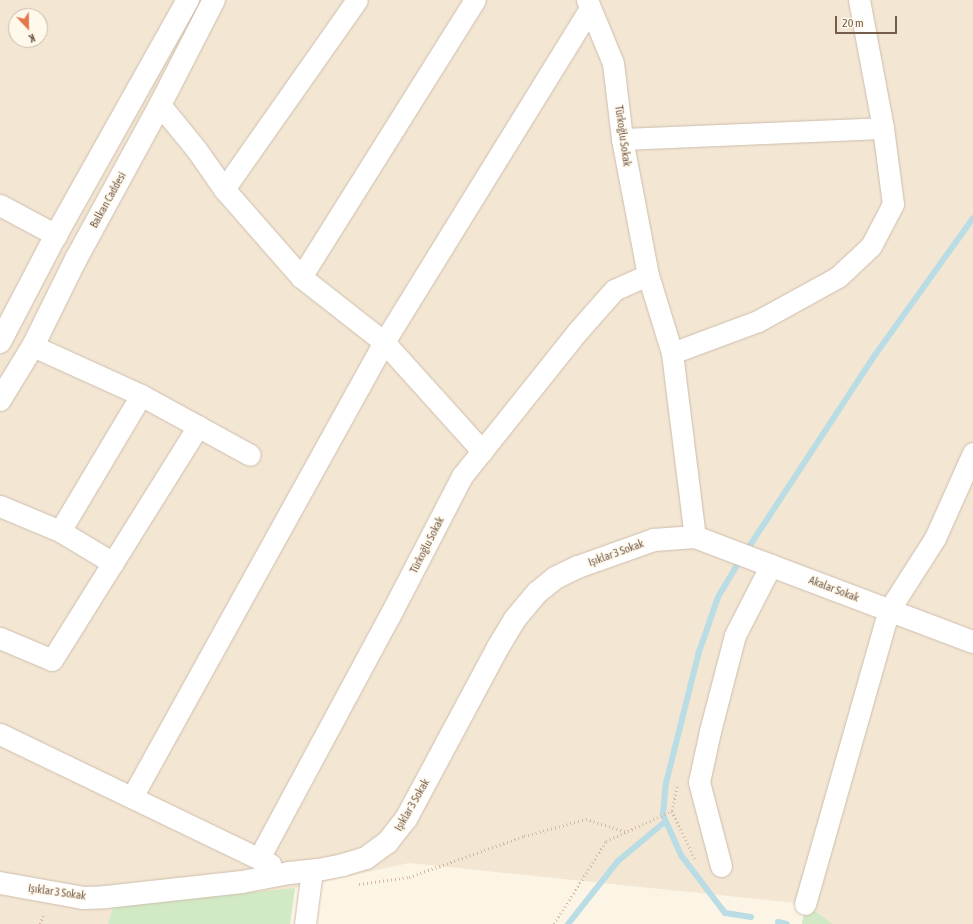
<!DOCTYPE html>
<meta charset="utf-8">
<style>
body{margin:0}
#map{position:relative;width:973px;height:924px;overflow:hidden;background:#fcf5e6;font-family:"Asap Condensed",sans-serif}
div>[style]{position:absolute}
.residential>*{inset:0;background:#f3e7d4}
.green>*{inset:0;background:#d1e9c4}
.stream>*{height:6px;margin:-3px;padding:0 3px;transform-origin:3px;border-radius:3px;background:#badce5}
.path>*{height:2.5px;margin-top:-1.25px;transform-origin:0;background:repeating-linear-gradient(90deg,#d6b9a1 0 1px,transparent 0 4px)}
.roads{filter:drop-shadow(0 0 1px #cebdac) drop-shadow(0 0 1px #cebdac)}
.minor>*{height:21px;margin:-10.5px;padding:0 10.5px;transform-origin:10.5px;border-radius:10.5px;background:#fff}
.tertiary>*{height:22px;margin:-11px;padding:0 11px;transform-origin:11px;border-radius:11px;background:#fff}
.secondary>*{height:22px;margin:-11px;padding:0 11px;transform-origin:11px;border-radius:11px;background:#fff}
span{translate:-50% -50%;white-space:nowrap;text-align:center;line-height:1.15;-webkit-text-stroke:3px #fff9ec;paint-order:stroke}
.street-label{font-size:11px;color:#755c4b}
.north{position:absolute;left:8px;top:8px;width:40px;height:40px;box-sizing:border-box;background:#fff9ec;border:1px solid #c8baac;border-radius:50%;rotate:158deg;font-size:11px;font-weight:700;line-height:16px;text-align:center;color:#755c4b}
.north::after{content:'';display:block;margin:auto;width:14px;height:18px;background:#e3784d;clip-path:polygon(50% 0,100% 100%,50% 72%,0 100%)}
.scale{position:absolute;left:835px;top:16px;width:62px;height:18px;box-sizing:border-box;border:2px solid #755c4b;border-top:0;padding-left:5px;font-size:12px;line-height:14px;white-space:nowrap;color:#755c4b;-webkit-text-stroke:3px #fff9ec;paint-order:stroke}
</style>
<div id="map">
<div class="residential">
<div style="clip-path:polygon(evenodd,0 0,973px 0,973px 924px,833px 924px,805px 904px,409px 863px,257px 896px,113px 907px,108px 924px,0 924px,0 0,16px 16px,40px 16px,40px 40px,16px 40px,16px 16px)"></div>
</div>
<div class="green">
<div style="clip-path:polygon(295px 888px,290px 924px,108px 924px,113px 907px)"></div>
<div style="clip-path:polygon(805px 904px,833px 924px,802px 924px)"></div>
</div>
<div class="stream">
<div style="left:751px;top:917px;width:26px;rotate:-171deg"></div>
<div style="left:725px;top:913px;width:73px;rotate:-127.2deg"></div>
<div style="left:681px;top:855px;width:44px;rotate:-114.2deg"></div>
<div style="left:663px;top:815px;width:32px;rotate:-85deg"></div>
<div style="left:666px;top:783px;width:135px;rotate:-75.9deg"></div>
<div style="left:699px;top:652px;width:58px;rotate:-70.9deg"></div>
<div style="left:718px;top:597px;width:37px;rotate:-59deg"></div>
<div style="left:737px;top:565px;width:251px;rotate:-56.7deg"></div>
<div style="left:875px;top:355px;width:168px;rotate:-54.4deg"></div>
<div style="left:778px;top:922px;width:9px;rotate:13deg"></div>
<div style="left:568px;top:924px;width:80px;rotate:-51.6deg"></div>
<div style="left:618px;top:861px;width:62px;rotate:-39.8deg"></div>
</div>
<div class="path">
<div style="left:672px;top:811px;width:55px;rotate:64.4deg"></div>
<div style="left:359px;top:884px;width:50px;rotate:-8deg"></div>
<div style="left:409px;top:877px;width:122px;rotate:-19.6deg"></div>
<div style="left:524px;top:836px;width:64px;rotate:-15.3deg"></div>
<div style="left:586px;top:819px;width:43px;rotate:17.6deg"></div>
<div style="left:40px;top:924px;width:12px;rotate:-70deg"></div>
<div style="left:554px;top:924px;width:98px;rotate:-57.9deg"></div>
<div style="left:606px;top:841px;width:72px;rotate:-24.4deg"></div>
<div style="left:672px;top:811px;width:25px;rotate:-79deg"></div>
</div>
<div class="roads">
<div class="minor">
<div style="left:587px;top:0;width:68px;rotate:67.6deg"></div>
<div style="left:613px;top:63px;width:77px;rotate:83.2deg"></div>
<div style="left:622px;top:139px;width:138px;rotate:79.2deg"></div>
<div style="left:648px;top:275px;width:82px;rotate:72.9deg"></div>
<div style="left:672px;top:353px;width:185px;rotate:82.9deg"></div>
<div style="left:160px;top:105px;width:57px;rotate:50.7deg"></div>
<div style="left:196px;top:149px;width:49px;rotate:55deg"></div>
<div style="left:224px;top:189px;width:117px;rotate:48.8deg"></div>
<div style="left:301px;top:277px;width:105px;rotate:38.1deg"></div>
<div style="left:384px;top:342px;width:147px;rotate:48deg"></div>
<div style="left:622px;top:139px;width:261px;rotate:-2.4deg"></div>
<div style="left:224px;top:189px;width:231px;rotate:-54.9deg"></div>
<div style="left:0;top:205px;width:64px;rotate:28.2deg"></div>
<div style="left:301px;top:277px;width:327px;rotate:-57.9deg"></div>
<div style="left:33px;top:346px;width:119px;rotate:24.4deg"></div>
<div style="left:141px;top:395px;width:124px;rotate:28.8deg"></div>
<div style="left:672px;top:353px;width:92px;rotate:-20.4deg"></div>
<div style="left:758px;top:321px;width:91px;rotate:-28.8deg"></div>
<div style="left:838px;top:277px;width:45px;rotate:-43.2deg"></div>
<div style="left:871px;top:246px;width:47px;rotate:-62.4deg"></div>
<div style="left:893px;top:204px;width:77px;rotate:-97.5deg"></div>
<div style="left:883px;top:128px;width:130px;rotate:-100.6deg"></div>
<div style="left:0;top:506px;width:65px;rotate:22.6deg"></div>
<div style="left:60px;top:531px;width:62px;rotate:31.1deg"></div>
<div style="left:60px;top:531px;width:158px;rotate:-59.2deg"></div>
<div style="left:0;top:638px;width:56px;rotate:22.9deg"></div>
<div style="left:52px;top:660px;width:276px;rotate:-58deg"></div>
<div style="left:0;top:734px;width:300px;rotate:25.7deg"></div>
<div style="left:132px;top:797px;width:520px;rotate:-61.02deg"></div>
<div style="left:384px;top:342px;width:392px;rotate:-58.3deg"></div>
<div style="left:259px;top:858px;width:276px;rotate:-61.7deg"></div>
<div style="left:390px;top:615px;width:157px;rotate:-62.6deg"></div>
<div style="left:462px;top:476px;width:184px;rotate:-51.4deg"></div>
<div style="left:577px;top:332px;width:56px;rotate:-48.6deg"></div>
<div style="left:614px;top:290px;width:37px;rotate:-24deg"></div>
<div style="left:721px;top:866px;width:87px;rotate:-104.7deg"></div>
<div style="left:699px;top:782px;width:52px;rotate:-77.8deg"></div>
<div style="left:710px;top:731px;width:99px;rotate:-75.4deg"></div>
<div style="left:735px;top:635px;width:79px;rotate:-62.8deg"></div>
<div style="left:805px;top:904px;width:306px;rotate:-74.1deg"></div>
<div style="left:889px;top:610px;width:85px;rotate:-57.4deg"></div>
<div style="left:935px;top:538px;width:93px;rotate:-65.9deg"></div>
<div style="left:305px;top:924px;width:53px;rotate:-82.5deg"></div>
</div>
<div class="tertiary">
<div style="left:0;top:883px;width:84px;rotate:10.2deg"></div>
<div style="left:83px;top:898px;width:23px;rotate:-2deg"></div>
<div style="left:106px;top:897px;width:137px;rotate:-6.3deg"></div>
<div style="left:242px;top:882px;width:48px;rotate:-10.8deg"></div>
<div style="left:289px;top:873px;width:29px;rotate:-6deg"></div>
<div style="left:318px;top:870px;width:25px;rotate:-11deg"></div>
<div style="left:343px;top:865px;width:24px;rotate:-17deg"></div>
<div style="left:366px;top:858px;width:26px;rotate:-36deg"></div>
<div style="left:387px;top:843px;width:31px;rotate:-52deg"></div>
<div style="left:406px;top:819px;width:193px;rotate:-61.8deg"></div>
<div style="left:497px;top:649px;width:35px;rotate:-59deg"></div>
<div style="left:515px;top:619px;width:35px;rotate:-50deg"></div>
<div style="left:538px;top:592px;width:22px;rotate:-39deg"></div>
<div style="left:555px;top:578px;width:25px;rotate:-26deg"></div>
<div style="left:578px;top:567px;width:81px;rotate:-19.6deg"></div>
<div style="left:654px;top:540px;width:41px;rotate:-4.2deg"></div>
<div style="left:695px;top:537px;width:297px;rotate:20.7deg"></div>
</div>
<div class="secondary">
<div style="left:0;top:342px;width:121px;rotate:-62.4deg"></div>
<div style="left:56px;top:235px;width:270px;rotate:-60.7deg"></div>
<div style="left:0;top:400px;width:63px;rotate:-58.6deg"></div>
<div style="left:33px;top:346px;width:97px;rotate:-63.7deg"></div>
<div style="left:76px;top:259px;width:175px;rotate:-61.4deg"></div>
<div style="left:160px;top:105px;width:118px;rotate:-62.8deg"></div>
</div>
</div>
<div class="street-label">
<span style="left:623px;top:136px;rotate:82deg">Türkoğlu Sokak</span>
<span style="left:108px;top:200px;rotate:-61deg">Balkan Caddesi</span>
<span style="left:427px;top:545px;rotate:-63deg">Türkoğlu Sokak</span>
<span style="left:616px;top:553px;rotate:-20deg">Işıklar 3 Sokak</span>
<span style="left:834px;top:589px;rotate:21deg">Akalar Sokak</span>
<span style="left:412px;top:805px;rotate:-60deg">Işıklar 3 Sokak</span>
<span style="left:57px;top:892px;rotate:8deg">Işıklar 3 Sokak</span>
</div>
<div class="north">K</div>
<div class="scale">20 m</div>
</div>
